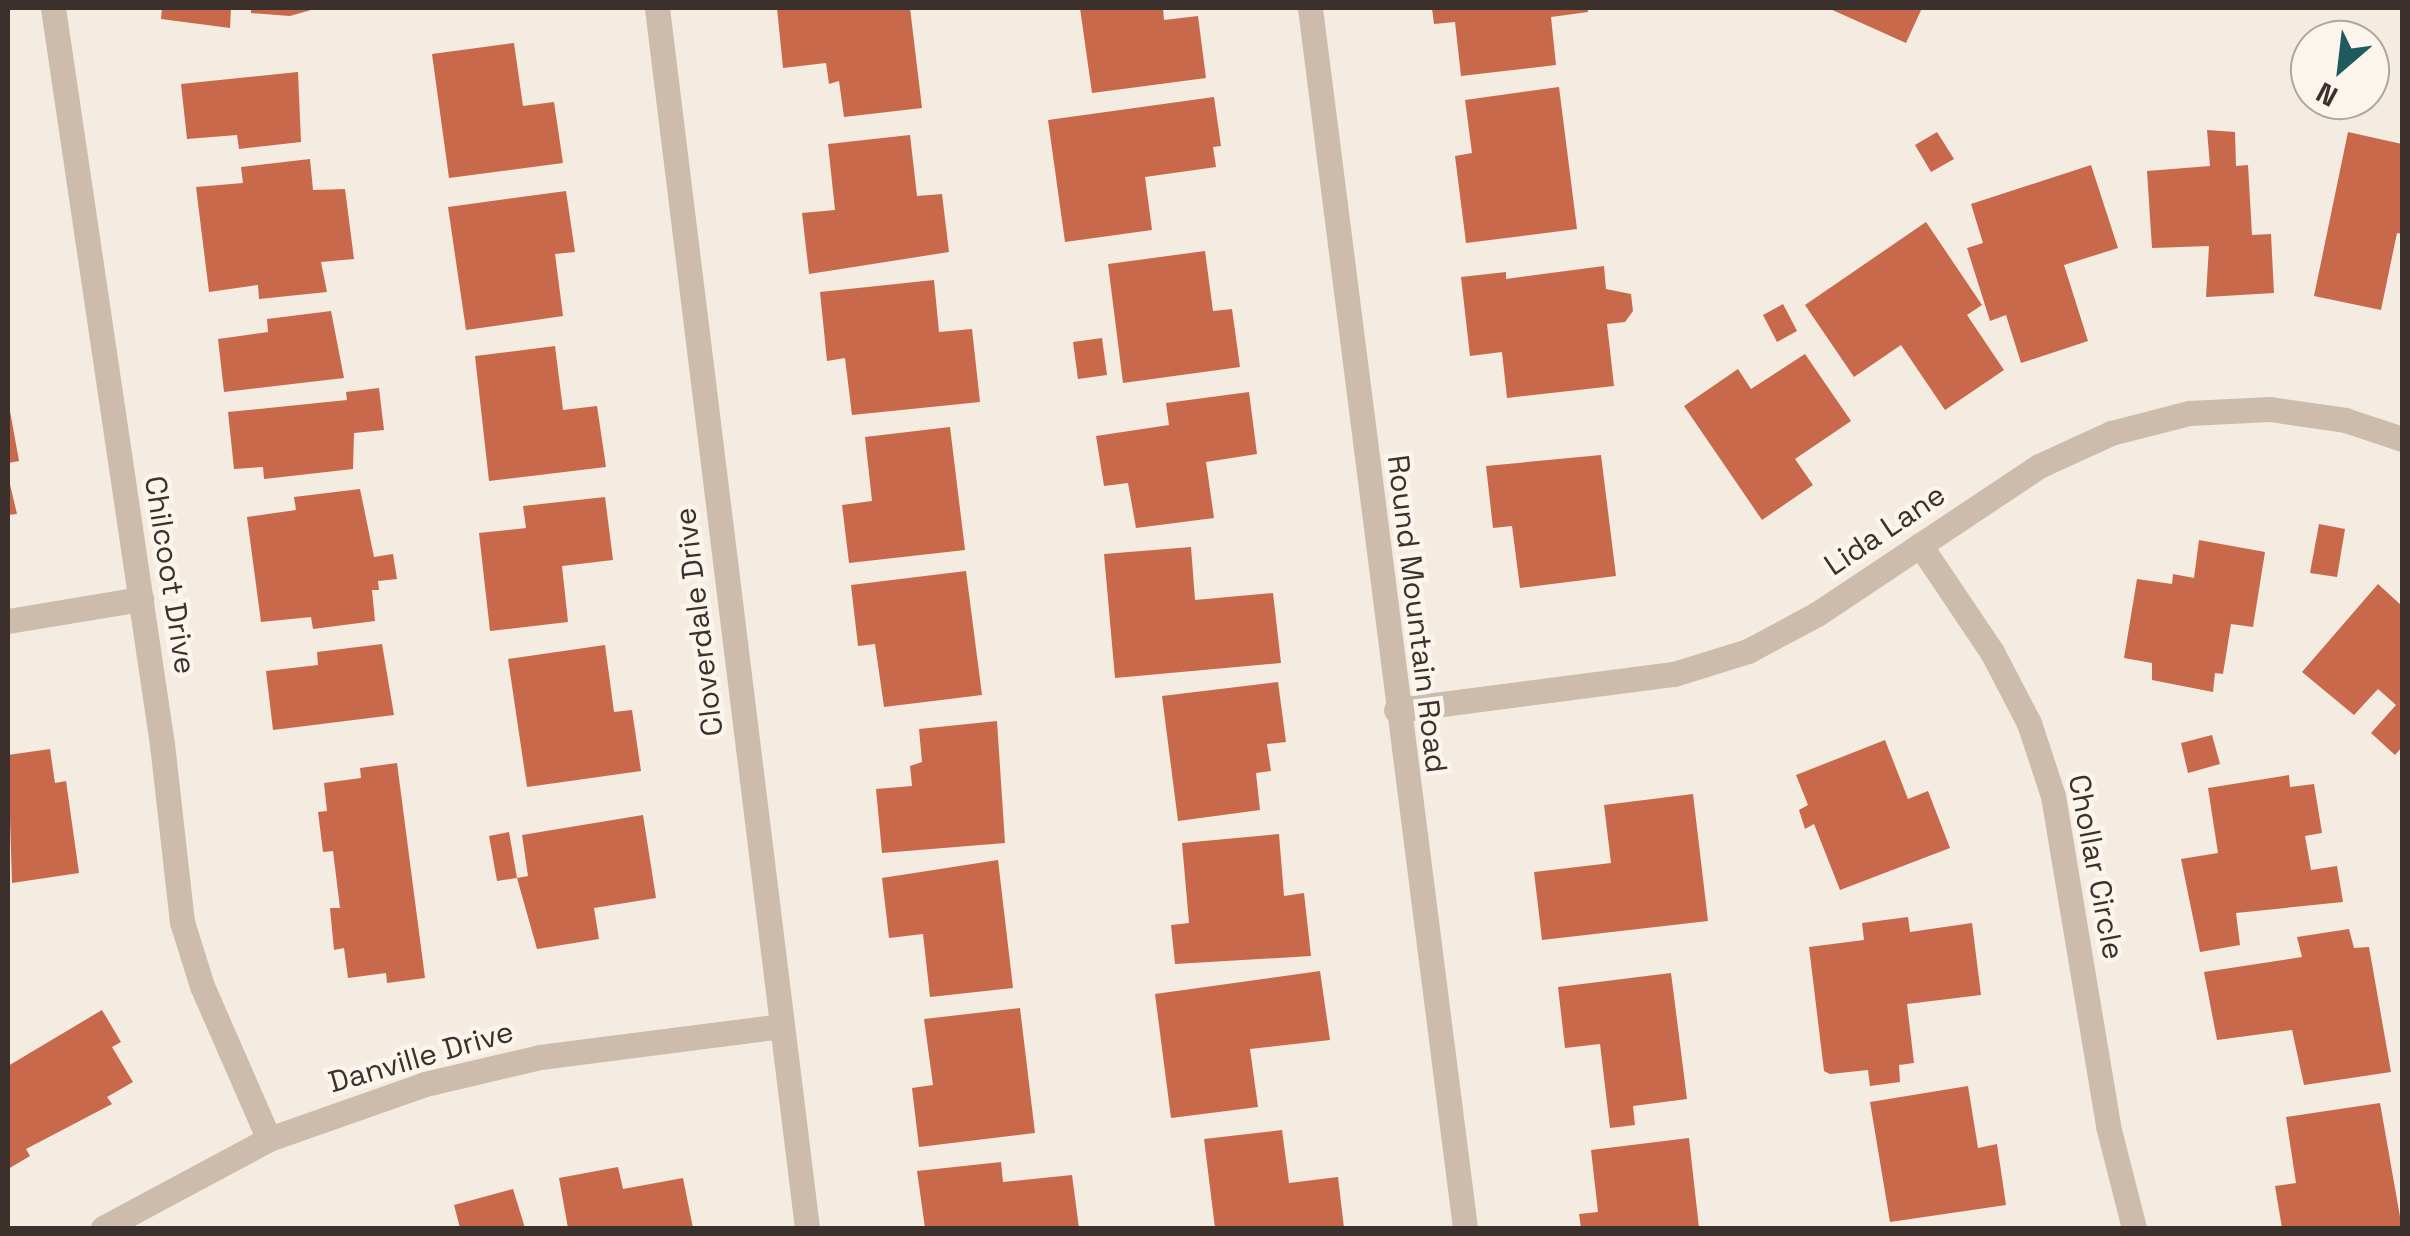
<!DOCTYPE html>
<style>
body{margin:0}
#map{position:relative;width:2410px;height:1236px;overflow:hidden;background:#f4ebe1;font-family:"Space Grotesk",sans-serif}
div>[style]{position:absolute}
.building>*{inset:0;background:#c8694b}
.minor>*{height:25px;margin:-12.5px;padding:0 12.5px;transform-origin:12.5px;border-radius:12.5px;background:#cdbbac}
span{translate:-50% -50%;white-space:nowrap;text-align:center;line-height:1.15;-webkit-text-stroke:9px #fbf5ee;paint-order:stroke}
.street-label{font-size:30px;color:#3b302b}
.frame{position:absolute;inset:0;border:10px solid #3b302b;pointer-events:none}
.north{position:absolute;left:2290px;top:20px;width:100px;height:100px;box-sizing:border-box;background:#fbf5ee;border:2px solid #aea6a0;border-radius:50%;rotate:208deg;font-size:28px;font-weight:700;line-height:40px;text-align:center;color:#3b302b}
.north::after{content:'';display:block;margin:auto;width:35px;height:45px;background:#1f5a5e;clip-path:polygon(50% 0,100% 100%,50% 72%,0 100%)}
</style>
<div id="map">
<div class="building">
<div style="clip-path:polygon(162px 8px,231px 8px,230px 28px,161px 19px)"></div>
<div style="clip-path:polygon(251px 8px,318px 8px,290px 16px,251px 13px)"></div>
<div style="clip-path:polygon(777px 8px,910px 8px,922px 108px,844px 117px,839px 81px,829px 84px,826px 63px,783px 68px)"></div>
<div style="clip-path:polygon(1080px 8px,1163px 8px,1164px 20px,1198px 16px,1206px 78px,1092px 93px)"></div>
<div style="clip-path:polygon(1432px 8px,1588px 8px,1588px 12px,1551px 17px,1556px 65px,1461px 76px,1455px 22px,1434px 24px)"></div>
<div style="clip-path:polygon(1828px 8px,1922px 8px,1906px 43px)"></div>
<div style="clip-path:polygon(514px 43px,523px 106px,554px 102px,563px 163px,449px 178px,432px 54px)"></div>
<div style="clip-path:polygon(298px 72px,301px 142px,239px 149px,237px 135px,187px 139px,181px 84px)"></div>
<div style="clip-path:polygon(1559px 87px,1577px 229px,1466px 243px,1455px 156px,1472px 153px,1465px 100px)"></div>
<div style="clip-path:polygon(1214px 97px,1221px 146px,1213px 147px,1216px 167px,1145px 177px,1152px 230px,1065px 242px,1048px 120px)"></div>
<div style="clip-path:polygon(2207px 130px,2235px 132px,2236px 166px,2248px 165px,2252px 235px,2271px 234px,2274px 293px,2206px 297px,2209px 246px,2152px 248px,2147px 171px,2210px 166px)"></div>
<div style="clip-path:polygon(1937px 132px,1954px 159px,1931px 172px,1915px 145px)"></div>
<div style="clip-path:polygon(2348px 132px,2402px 144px,2402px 234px,2397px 233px,2381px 310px,2314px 296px)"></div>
<div style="clip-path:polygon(910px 135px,917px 196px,942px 194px,949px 252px,809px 274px,802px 213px,835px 210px,828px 144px)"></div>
<div style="clip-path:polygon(310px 159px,313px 190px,345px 189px,354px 259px,321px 262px,327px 292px,259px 299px,258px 285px,209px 292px,196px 187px,243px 183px,241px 167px)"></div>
<div style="clip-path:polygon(2091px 165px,2118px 248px,2064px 265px,2088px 341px,2021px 363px,2006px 315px,1990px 321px,1967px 248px,1983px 243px,1971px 204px)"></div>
<div style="clip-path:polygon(566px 191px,575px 252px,555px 254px,563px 316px,466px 330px,448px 207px)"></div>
<div style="clip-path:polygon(1926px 222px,1982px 305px,1967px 315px,2004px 370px,1945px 410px,1901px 345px,1854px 377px,1805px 305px)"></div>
<div style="clip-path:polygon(1205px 251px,1213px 311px,1232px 309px,1240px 367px,1123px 383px,1108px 264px)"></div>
<div style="clip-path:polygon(1604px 266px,1606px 289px,1631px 294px,1633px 311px,1625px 322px,1607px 324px,1614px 386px,1507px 398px,1502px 352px,1470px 356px,1461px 277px,1506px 272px,1506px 279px)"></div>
<div style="clip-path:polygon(934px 280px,939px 332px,972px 329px,980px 402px,852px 415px,845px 358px,827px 361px,820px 292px)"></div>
<div style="clip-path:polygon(1783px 304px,1797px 331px,1777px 342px,1763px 315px)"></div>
<div style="clip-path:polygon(331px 311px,344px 378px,224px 392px,218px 339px,268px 332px,267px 319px)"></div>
<div style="clip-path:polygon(1102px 338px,1107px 375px,1078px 379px,1073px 342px)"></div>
<div style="clip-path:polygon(555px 346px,563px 410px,597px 406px,606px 467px,489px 481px,475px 356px)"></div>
<div style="clip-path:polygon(1805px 354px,1851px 421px,1795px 459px,1813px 485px,1762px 520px,1684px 406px,1738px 369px,1751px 389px)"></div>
<div style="clip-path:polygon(379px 388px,384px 430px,354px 433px,353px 469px,264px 479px,263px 467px,234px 469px,228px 412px,347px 400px,346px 392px)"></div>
<div style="clip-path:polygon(1249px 392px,1257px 454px,1206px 462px,1214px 518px,1136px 528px,1128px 483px,1104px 486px,1096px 436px,1169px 425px,1166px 403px)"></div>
<div style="clip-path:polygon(8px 400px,19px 461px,8px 463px)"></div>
<div style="clip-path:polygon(950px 427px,965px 550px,849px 563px,842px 505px,872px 501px,865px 437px)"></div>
<div style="clip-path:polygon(1601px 455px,1616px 576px,1520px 588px,1512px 526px,1493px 528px,1486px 466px)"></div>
<div style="clip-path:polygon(8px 476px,17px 514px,8px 515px)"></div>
<div style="clip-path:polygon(360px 489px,374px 557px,393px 554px,397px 579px,378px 581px,379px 590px,372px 590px,375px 621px,313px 629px,311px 617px,261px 622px,247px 517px,296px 510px,294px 497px)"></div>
<div style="clip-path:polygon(605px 497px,613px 560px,562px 566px,568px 622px,490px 631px,479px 533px,526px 528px,523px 506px)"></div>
<div style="clip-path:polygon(2319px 524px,2345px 529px,2337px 577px,2310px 573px)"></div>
<div style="clip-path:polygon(2199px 540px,2265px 552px,2253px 627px,2231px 624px,2223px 674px,2215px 673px,2213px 692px,2152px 680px,2152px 663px,2124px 658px,2137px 579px,2172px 584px,2173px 574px,2194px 578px)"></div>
<div style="clip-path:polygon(1191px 547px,1195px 600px,1273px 593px,1281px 663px,1115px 678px,1104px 554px)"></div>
<div style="clip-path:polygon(966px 571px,982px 695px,884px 707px,875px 644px,858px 646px,851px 585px)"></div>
<div style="clip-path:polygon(2378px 584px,2402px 606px,2402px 747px,2395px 755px,2371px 733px,2396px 705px,2378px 689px,2354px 715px,2302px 672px)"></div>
<div style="clip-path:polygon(382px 644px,394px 715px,273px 730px,266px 671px,318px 665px,317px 652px)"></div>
<div style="clip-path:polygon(605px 645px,614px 712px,632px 710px,641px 771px,527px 787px,508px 659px)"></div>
<div style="clip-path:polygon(1278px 682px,1286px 742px,1267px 744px,1271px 771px,1256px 773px,1260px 810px,1178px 821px,1162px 696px)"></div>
<div style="clip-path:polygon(997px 721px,1005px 843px,882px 853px,876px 789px,912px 786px,910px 766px,922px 762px,919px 729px)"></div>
<div style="clip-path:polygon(2212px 735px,2220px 764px,2188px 773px,2181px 743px)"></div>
<div style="clip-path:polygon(1885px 740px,1908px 799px,1928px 791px,1950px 848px,1840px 890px,1814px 824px,1805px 829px,1799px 810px,1808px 805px,1796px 775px)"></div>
<div style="clip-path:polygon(50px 749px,55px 783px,66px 781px,79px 873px,12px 883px,8px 755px)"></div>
<div style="clip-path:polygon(397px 763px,425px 978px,387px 983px,386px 973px,348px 978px,344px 948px,334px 950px,330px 908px,340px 908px,333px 851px,323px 852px,318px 812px,327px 811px,324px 783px,361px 778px,360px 768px)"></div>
<div style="clip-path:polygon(2289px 775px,2290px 787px,2314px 784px,2322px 833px,2305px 836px,2311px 870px,2337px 866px,2343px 902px,2236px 913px,2240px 945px,2200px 952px,2181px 859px,2218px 853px,2208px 788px)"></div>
<div style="clip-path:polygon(1693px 794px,1708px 921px,1542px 940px,1534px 872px,1611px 863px,1604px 805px)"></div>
<div style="clip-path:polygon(643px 815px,656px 898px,594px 908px,599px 939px,537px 949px,517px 878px,528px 876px,522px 835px)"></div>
<div style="clip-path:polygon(509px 832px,517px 878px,497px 881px,489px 836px)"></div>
<div style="clip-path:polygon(1279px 834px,1284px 896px,1304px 893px,1311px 956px,1175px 964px,1171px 925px,1189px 923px,1182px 843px)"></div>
<div style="clip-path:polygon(998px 860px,1013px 988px,930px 997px,923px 934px,889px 938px,882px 878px)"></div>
<div style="clip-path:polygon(1908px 917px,1910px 932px,1972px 923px,1981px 995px,1907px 1004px,1914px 1063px,1899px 1065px,1900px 1082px,1870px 1086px,1868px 1070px,1830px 1074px,1824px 1071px,1809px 947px,1864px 940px,1862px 923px)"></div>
<div style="clip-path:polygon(2349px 929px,2354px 948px,2369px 947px,2391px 1072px,2304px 1085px,2292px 1030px,2217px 1040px,2204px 972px,2302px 957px,2297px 937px)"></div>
<div style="clip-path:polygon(1320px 971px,1330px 1040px,1250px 1049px,1258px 1107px,1171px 1118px,1155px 994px)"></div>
<div style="clip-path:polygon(1671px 973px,1687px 1099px,1633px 1106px,1635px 1125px,1610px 1128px,1600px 1044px,1565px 1048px,1558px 987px)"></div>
<div style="clip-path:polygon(1020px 1008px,1035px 1133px,919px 1147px,912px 1088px,933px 1085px,924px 1019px)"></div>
<div style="clip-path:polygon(102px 1010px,121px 1042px,112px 1047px,133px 1082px,107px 1097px,112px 1104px,26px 1149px,30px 1156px,8px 1169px,8px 1066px)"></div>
<div style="clip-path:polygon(1968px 1086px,1978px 1148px,1997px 1144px,2006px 1205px,1890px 1222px,1870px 1102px)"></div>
<div style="clip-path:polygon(2380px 1103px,2402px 1228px,2282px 1228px,2275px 1186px,2296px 1183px,2286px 1117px)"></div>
<div style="clip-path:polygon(1282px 1130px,1289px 1183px,1338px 1177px,1344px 1228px,1215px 1228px,1204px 1139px)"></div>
<div style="clip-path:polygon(1689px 1138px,1699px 1228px,1581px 1228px,1579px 1214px,1598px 1212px,1591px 1150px)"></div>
<div style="clip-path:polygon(1001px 1162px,1003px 1182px,1072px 1175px,1079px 1228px,925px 1228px,917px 1171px)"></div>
<div style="clip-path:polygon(618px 1167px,623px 1189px,683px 1178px,693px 1228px,568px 1228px,559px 1178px)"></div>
<div style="clip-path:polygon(513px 1189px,525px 1228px,460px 1228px,454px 1205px)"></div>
</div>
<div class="minor">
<div style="left:53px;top:8px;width:744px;rotate:81.58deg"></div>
<div style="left:162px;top:744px;width:179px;rotate:83.6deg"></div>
<div style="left:182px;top:922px;width:67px;rotate:72.6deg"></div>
<div style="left:202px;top:986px;width:167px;rotate:66.4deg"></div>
<div style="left:657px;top:8px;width:1229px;rotate:82.99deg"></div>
<div style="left:1310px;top:8px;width:1230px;rotate:82.76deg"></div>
<div style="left:1920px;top:545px;width:129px;rotate:56.1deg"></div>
<div style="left:1992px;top:652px;width:80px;rotate:62.5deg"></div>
<div style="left:2029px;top:723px;width:77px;rotate:71.8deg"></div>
<div style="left:2053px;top:796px;width:335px;rotate:80.5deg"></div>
<div style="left:2108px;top:1126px;width:105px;rotate:75.7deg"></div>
<div style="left:8px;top:621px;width:135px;rotate:-9.4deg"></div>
<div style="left:1396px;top:710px;width:280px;rotate:-7.4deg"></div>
<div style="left:1674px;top:674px;width:77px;rotate:-17.3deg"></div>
<div style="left:1748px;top:651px;width:78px;rotate:-28.2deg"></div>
<div style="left:1817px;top:614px;width:267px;rotate:-33.7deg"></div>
<div style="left:2039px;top:466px;width:79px;rotate:-24.6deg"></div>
<div style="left:2111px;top:433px;width:81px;rotate:-14.4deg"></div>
<div style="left:2189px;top:413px;width:81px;rotate:-2.8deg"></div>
<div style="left:2270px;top:409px;width:76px;rotate:8.3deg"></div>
<div style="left:2345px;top:420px;width:60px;rotate:18.4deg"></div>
<div style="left:103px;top:1228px;width:188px;rotate:-28.2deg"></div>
<div style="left:269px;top:1139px;width:165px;rotate:-19.4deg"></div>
<div style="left:425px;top:1084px;width:118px;rotate:-13.2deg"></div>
<div style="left:540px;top:1057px;width:243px;rotate:-7.3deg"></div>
</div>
<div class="street-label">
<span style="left:1885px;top:530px;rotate:-34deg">Lida Lane</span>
<span style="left:170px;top:575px;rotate:81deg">Chilcoot Drive</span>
<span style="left:1417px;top:614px;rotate:83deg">Round Mountain Road</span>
<span style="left:699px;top:622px;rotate:-97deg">Cloverdale Drive</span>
<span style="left:2096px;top:867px;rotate:79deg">Chollar Circle</span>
<span style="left:421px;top:1057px;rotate:-16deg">Danville Drive</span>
</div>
<div class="frame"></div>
<div class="north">N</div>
</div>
